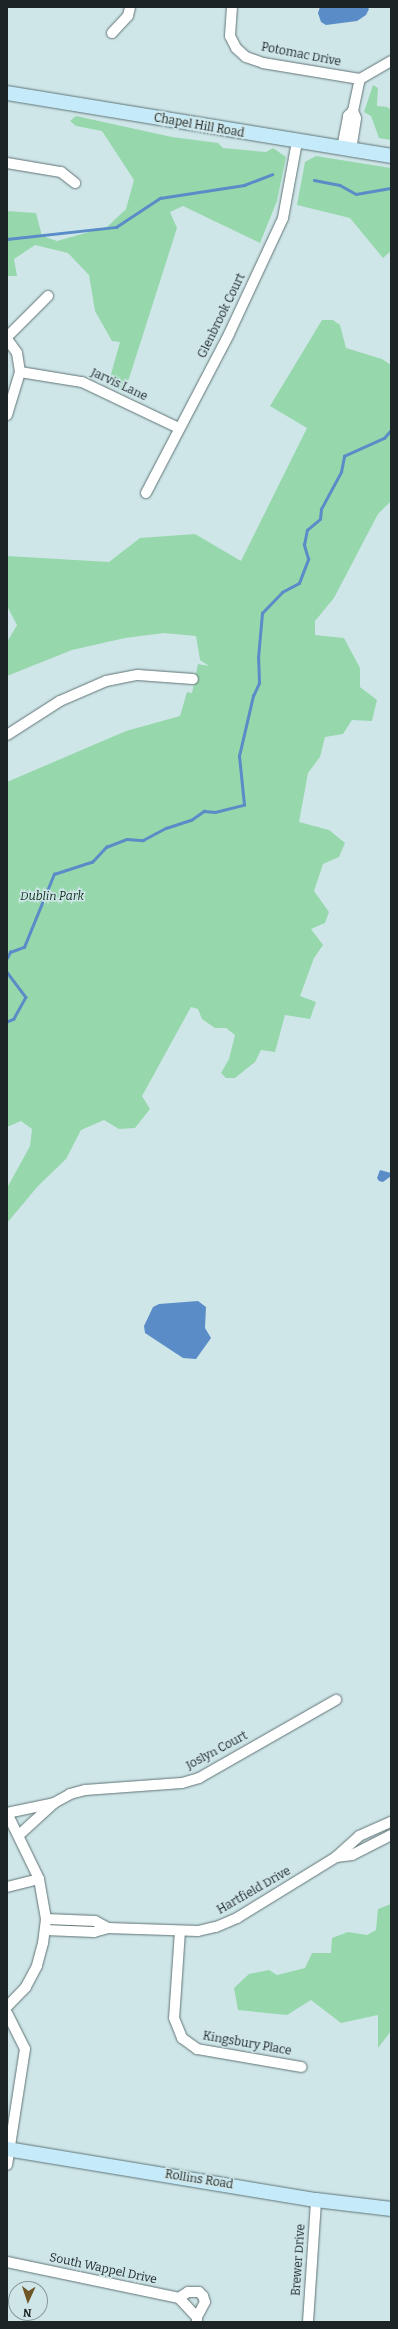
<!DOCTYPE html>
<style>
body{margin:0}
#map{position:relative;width:398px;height:2329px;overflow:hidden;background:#cfe6e8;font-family:Bitter,serif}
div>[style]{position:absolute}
.green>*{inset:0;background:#96d8ac}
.water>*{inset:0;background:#5a8cc7}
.stream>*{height:2.5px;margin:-1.25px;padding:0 1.25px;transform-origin:1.25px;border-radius:1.25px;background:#5a8cc7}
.roads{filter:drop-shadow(0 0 1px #607476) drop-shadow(0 0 1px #607476)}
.street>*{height:10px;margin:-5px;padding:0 5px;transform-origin:5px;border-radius:5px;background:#fff}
.secondary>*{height:14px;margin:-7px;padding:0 7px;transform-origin:7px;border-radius:7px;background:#c5ebfa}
span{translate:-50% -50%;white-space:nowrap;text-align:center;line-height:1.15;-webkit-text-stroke:3px #cfe6e8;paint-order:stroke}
.street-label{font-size:12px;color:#1c2425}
.park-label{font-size:12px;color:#0f311d;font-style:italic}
.frame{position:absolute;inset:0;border:8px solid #1c2425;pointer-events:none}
.north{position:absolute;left:8px;top:2281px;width:40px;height:40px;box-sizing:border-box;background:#cfe6e8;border:1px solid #87989a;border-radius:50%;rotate:183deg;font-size:11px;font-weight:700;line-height:16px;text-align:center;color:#1c2425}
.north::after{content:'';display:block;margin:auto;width:14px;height:18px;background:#6f5627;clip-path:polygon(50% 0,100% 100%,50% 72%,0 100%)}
</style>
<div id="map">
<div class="green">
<div style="clip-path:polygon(373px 85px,378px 88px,377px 106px,387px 107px,391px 110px,391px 140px,379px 138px,371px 116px,364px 112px)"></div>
<div style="clip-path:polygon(76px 116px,172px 137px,218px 143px,223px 148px,266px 152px,273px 148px,286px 157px,277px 201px,260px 243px,183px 206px,170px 212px,177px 228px,125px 391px,108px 385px,120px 342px,112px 341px,95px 311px,89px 275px,68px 253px,35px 245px,14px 259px,17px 276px,7px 276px,7px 211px,36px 213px,42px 236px,57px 241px,107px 227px,126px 209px,134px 180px,102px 131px,76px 126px,70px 121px)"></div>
<div style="clip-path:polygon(316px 156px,391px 168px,391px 251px,383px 258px,350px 218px,297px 205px,305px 162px)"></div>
<div style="clip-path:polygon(322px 320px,333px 320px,340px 325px,346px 348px,382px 359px,391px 365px,391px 501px,378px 514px,334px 598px,315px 621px,315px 635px,344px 638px,360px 668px,360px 687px,377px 700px,372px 721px,352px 720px,343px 734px,325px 737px,320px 757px,308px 773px,299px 822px,329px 830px,345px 843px,339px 857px,323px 864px,314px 891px,329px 912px,325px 923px,311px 929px,323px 945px,314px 958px,300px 996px,316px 1002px,310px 1019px,285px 1015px,275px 1052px,261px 1050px,255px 1062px,235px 1078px,226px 1078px,221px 1073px,229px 1059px,235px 1035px,226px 1028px,215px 1028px,202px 1019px,198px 1009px,191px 1007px,142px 1096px,150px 1109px,135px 1128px,119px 1129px,104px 1120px,81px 1130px,66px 1159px,38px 1186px,7px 1223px,7px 1188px,30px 1146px,32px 1129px,21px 1121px,7px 1127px,7px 782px,126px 731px,180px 716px,187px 692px,192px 693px,198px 664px,209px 666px,200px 660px,196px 636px,164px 633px,125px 638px,72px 650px,7px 676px,7px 642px,17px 625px,7px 606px,7px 556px,109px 562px,140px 538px,195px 534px,241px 561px,307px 428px,270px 406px)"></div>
<div style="clip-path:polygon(391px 1904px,391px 2031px,378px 2048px,378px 2015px,341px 2023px,311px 2000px,287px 2015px,238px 2010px,234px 1988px,249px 1974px,269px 1970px,277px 1975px,305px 1968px,312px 1953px,331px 1953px,332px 1938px,348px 1932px,367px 1935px,376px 1930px,378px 1909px)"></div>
</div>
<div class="water">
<div style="clip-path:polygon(320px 7px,367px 7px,369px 9px,366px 15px,357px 21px,326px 25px,321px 22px,318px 13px)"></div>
<div style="clip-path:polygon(380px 1170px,391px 1173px,391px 1176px,383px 1182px,379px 1181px,377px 1178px)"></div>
<div style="clip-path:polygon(198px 1301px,206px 1307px,205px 1328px,211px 1338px,196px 1359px,183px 1358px,145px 1333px,144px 1326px,153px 1307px,159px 1304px)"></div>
</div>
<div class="stream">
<div style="left:314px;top:180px;width:26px;rotate:11deg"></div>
<div style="left:340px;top:185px;width:18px;rotate:29deg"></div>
<div style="left:356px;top:194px;width:36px;rotate:-10deg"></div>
<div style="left:7px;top:239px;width:110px;rotate:-6.3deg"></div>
<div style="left:116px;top:227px;width:53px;rotate:-33.4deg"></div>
<div style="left:160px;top:198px;width:85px;rotate:-8.8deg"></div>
<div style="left:244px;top:185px;width:30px;rotate:-21deg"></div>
<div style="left:7px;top:958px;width:7px;rotate:-63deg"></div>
<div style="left:10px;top:952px;width:15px;rotate:-20deg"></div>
<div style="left:24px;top:947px;width:79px;rotate:-67.7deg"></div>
<div style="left:54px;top:874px;width:40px;rotate:-18deg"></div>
<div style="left:92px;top:862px;width:21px;rotate:-47deg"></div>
<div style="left:106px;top:847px;width:22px;rotate:-21deg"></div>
<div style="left:127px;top:839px;width:16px;rotate:4deg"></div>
<div style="left:143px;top:840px;width:26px;rotate:-28deg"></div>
<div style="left:166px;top:828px;width:26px;rotate:-18deg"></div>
<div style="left:191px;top:820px;width:16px;rotate:-35deg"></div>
<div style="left:204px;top:811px;width:11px;rotate:5deg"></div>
<div style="left:215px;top:812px;width:30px;rotate:-14deg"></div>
<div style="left:244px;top:805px;width:49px;rotate:-95.8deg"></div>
<div style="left:239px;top:756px;width:62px;rotate:-76.9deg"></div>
<div style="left:253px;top:696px;width:14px;rotate:-65deg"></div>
<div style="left:259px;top:683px;width:25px;rotate:-92deg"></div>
<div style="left:258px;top:658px;width:45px;rotate:-84.9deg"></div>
<div style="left:262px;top:613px;width:29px;rotate:-46deg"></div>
<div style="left:282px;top:592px;width:19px;rotate:-28deg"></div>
<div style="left:299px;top:583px;width:26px;rotate:-69deg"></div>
<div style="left:308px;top:559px;width:15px;rotate:-106deg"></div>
<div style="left:304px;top:545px;width:15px;rotate:-79deg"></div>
<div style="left:307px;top:530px;width:17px;rotate:-40deg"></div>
<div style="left:320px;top:519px;width:10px;rotate:-84deg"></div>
<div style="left:321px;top:509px;width:42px;rotate:-61.6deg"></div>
<div style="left:341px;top:472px;width:16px;rotate:-79deg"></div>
<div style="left:344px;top:456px;width:44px;rotate:-24.2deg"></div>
<div style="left:384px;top:438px;width:11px;rotate:-49deg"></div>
<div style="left:7px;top:972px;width:31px;rotate:53deg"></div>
<div style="left:26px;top:997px;width:25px;rotate:119deg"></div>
<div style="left:14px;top:1019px;width:8px;rotate:157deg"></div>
</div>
<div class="roads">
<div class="street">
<div style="left:232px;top:7px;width:29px;rotate:94deg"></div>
<div style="left:230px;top:36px;width:13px;rotate:63deg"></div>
<div style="left:236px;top:48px;width:13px;rotate:42deg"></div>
<div style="left:246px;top:57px;width:18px;rotate:19deg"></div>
<div style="left:263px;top:63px;width:98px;rotate:9.4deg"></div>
<div style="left:112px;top:33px;width:23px;rotate:-47deg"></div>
<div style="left:128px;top:16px;width:9px;rotate:-77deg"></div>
<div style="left:342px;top:148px;width:33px;rotate:-79deg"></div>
<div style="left:348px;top:116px;width:7px;rotate:-45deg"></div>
<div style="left:351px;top:150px;width:32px;rotate:-81deg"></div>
<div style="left:356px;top:118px;width:8px;rotate:-113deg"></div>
<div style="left:353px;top:111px;width:33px;rotate:-78deg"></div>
<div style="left:360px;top:79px;width:36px;rotate:-30deg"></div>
<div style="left:7px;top:163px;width:55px;rotate:9.5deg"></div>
<div style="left:61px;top:172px;width:18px;rotate:38deg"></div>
<div style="left:7px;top:337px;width:58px;rotate:-45deg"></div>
<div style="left:7px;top:339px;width:17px;rotate:54deg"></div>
<div style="left:17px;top:353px;width:19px;rotate:81deg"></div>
<div style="left:20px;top:372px;width:45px;rotate:106.8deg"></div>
<div style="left:20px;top:372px;width:63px;rotate:9.2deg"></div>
<div style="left:82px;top:382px;width:107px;rotate:25.4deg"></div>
<div style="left:146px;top:493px;width:179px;rotate:-62.4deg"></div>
<div style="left:229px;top:334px;width:128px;rotate:-65deg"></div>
<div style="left:283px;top:218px;width:77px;rotate:-79.6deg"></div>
<div style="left:7px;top:735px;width:63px;rotate:-32.7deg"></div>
<div style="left:60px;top:701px;width:50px;rotate:-23.5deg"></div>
<div style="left:106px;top:681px;width:33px;rotate:-11deg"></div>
<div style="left:138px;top:675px;width:55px;rotate:4.2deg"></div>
<div style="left:7px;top:1813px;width:73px;rotate:64.1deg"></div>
<div style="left:39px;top:1879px;width:41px;rotate:80.1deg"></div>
<div style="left:46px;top:1919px;width:24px;rotate:97deg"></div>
<div style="left:43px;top:1943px;width:24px;rotate:105deg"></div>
<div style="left:37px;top:1966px;width:24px;rotate:118deg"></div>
<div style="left:26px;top:1987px;width:28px;rotate:134deg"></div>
<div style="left:7px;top:1813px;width:48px;rotate:-12deg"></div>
<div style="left:19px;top:1835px;width:47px;rotate:-42.4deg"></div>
<div style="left:54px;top:1803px;width:18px;rotate:-29deg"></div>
<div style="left:70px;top:1794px;width:16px;rotate:-15deg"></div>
<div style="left:85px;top:1790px;width:97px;rotate:-4.1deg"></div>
<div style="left:182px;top:1783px;width:18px;rotate:-16deg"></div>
<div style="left:199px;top:1778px;width:158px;rotate:-29.7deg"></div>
<div style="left:336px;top:1857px;width:16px;rotate:-7deg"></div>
<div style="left:352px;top:1855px;width:44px;rotate:-27.1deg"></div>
<div style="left:7px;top:1887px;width:33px;rotate:-14deg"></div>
<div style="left:46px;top:1919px;width:49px;rotate:2.3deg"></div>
<div style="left:95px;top:1921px;width:15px;rotate:28deg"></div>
<div style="left:45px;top:1930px;width:49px;rotate:2.3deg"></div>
<div style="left:94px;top:1932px;width:15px;rotate:-16deg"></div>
<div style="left:108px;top:1928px;width:90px;rotate:1.9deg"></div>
<div style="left:198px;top:1931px;width:18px;rotate:-13deg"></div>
<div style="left:216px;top:1927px;width:23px;rotate:-23deg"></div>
<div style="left:237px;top:1918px;width:116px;rotate:-31.6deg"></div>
<div style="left:336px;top:1857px;width:31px;rotate:-42deg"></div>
<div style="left:359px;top:1836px;width:35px;rotate:-24deg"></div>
<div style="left:180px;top:1931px;width:87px;rotate:93.9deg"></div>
<div style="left:174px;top:2018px;width:22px;rotate:68deg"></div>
<div style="left:182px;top:2038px;width:19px;rotate:36deg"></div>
<div style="left:197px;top:2049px;width:106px;rotate:9.8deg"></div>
<div style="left:7px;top:2013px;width:40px;rotate:63.4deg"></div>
<div style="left:25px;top:2049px;width:117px;rotate:98.8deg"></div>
<div style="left:7px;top:2262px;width:176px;rotate:11.8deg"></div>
<div style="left:179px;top:2298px;width:26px;rotate:47deg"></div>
<div style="left:197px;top:2317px;width:5px;rotate:90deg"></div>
<div style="left:179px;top:2298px;width:11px;rotate:-34deg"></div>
<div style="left:188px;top:2292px;width:11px"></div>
<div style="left:199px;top:2292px;width:6px;rotate:45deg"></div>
<div style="left:203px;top:2296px;width:6px;rotate:72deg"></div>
<div style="left:205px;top:2302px;width:17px;rotate:118deg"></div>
<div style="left:308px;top:2322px;width:122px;rotate:-86.2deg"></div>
</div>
<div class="secondary">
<div style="left:7px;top:93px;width:389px;rotate:9.3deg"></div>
<div style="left:7px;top:2149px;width:313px;rotate:9.4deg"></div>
<div style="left:316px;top:2200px;width:76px;rotate:6.8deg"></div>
</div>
</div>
<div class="street-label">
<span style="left:301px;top:55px;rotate:11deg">Potomac Drive</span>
<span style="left:199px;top:126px;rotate:10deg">Chapel Hill Road</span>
<span style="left:222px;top:316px;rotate:-64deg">Glenbrook Court</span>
<span style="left:119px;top:385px;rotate:25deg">Jarvis Lane</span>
<span style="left:217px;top:1751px;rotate:-28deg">Joslyn Court</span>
<span style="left:254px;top:1891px;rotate:-30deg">Hartfield Drive</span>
<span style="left:247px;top:2044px;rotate:10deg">Kingsbury Place</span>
<span style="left:199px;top:2180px;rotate:9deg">Rollins Road</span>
<span style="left:299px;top:2260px;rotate:-86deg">Brewer Drive</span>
<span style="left:103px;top:2269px;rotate:12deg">South Wappel Drive</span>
</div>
<div class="park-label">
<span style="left:52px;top:897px">Dublin Park</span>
</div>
<div class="frame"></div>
<div class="north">N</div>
</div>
